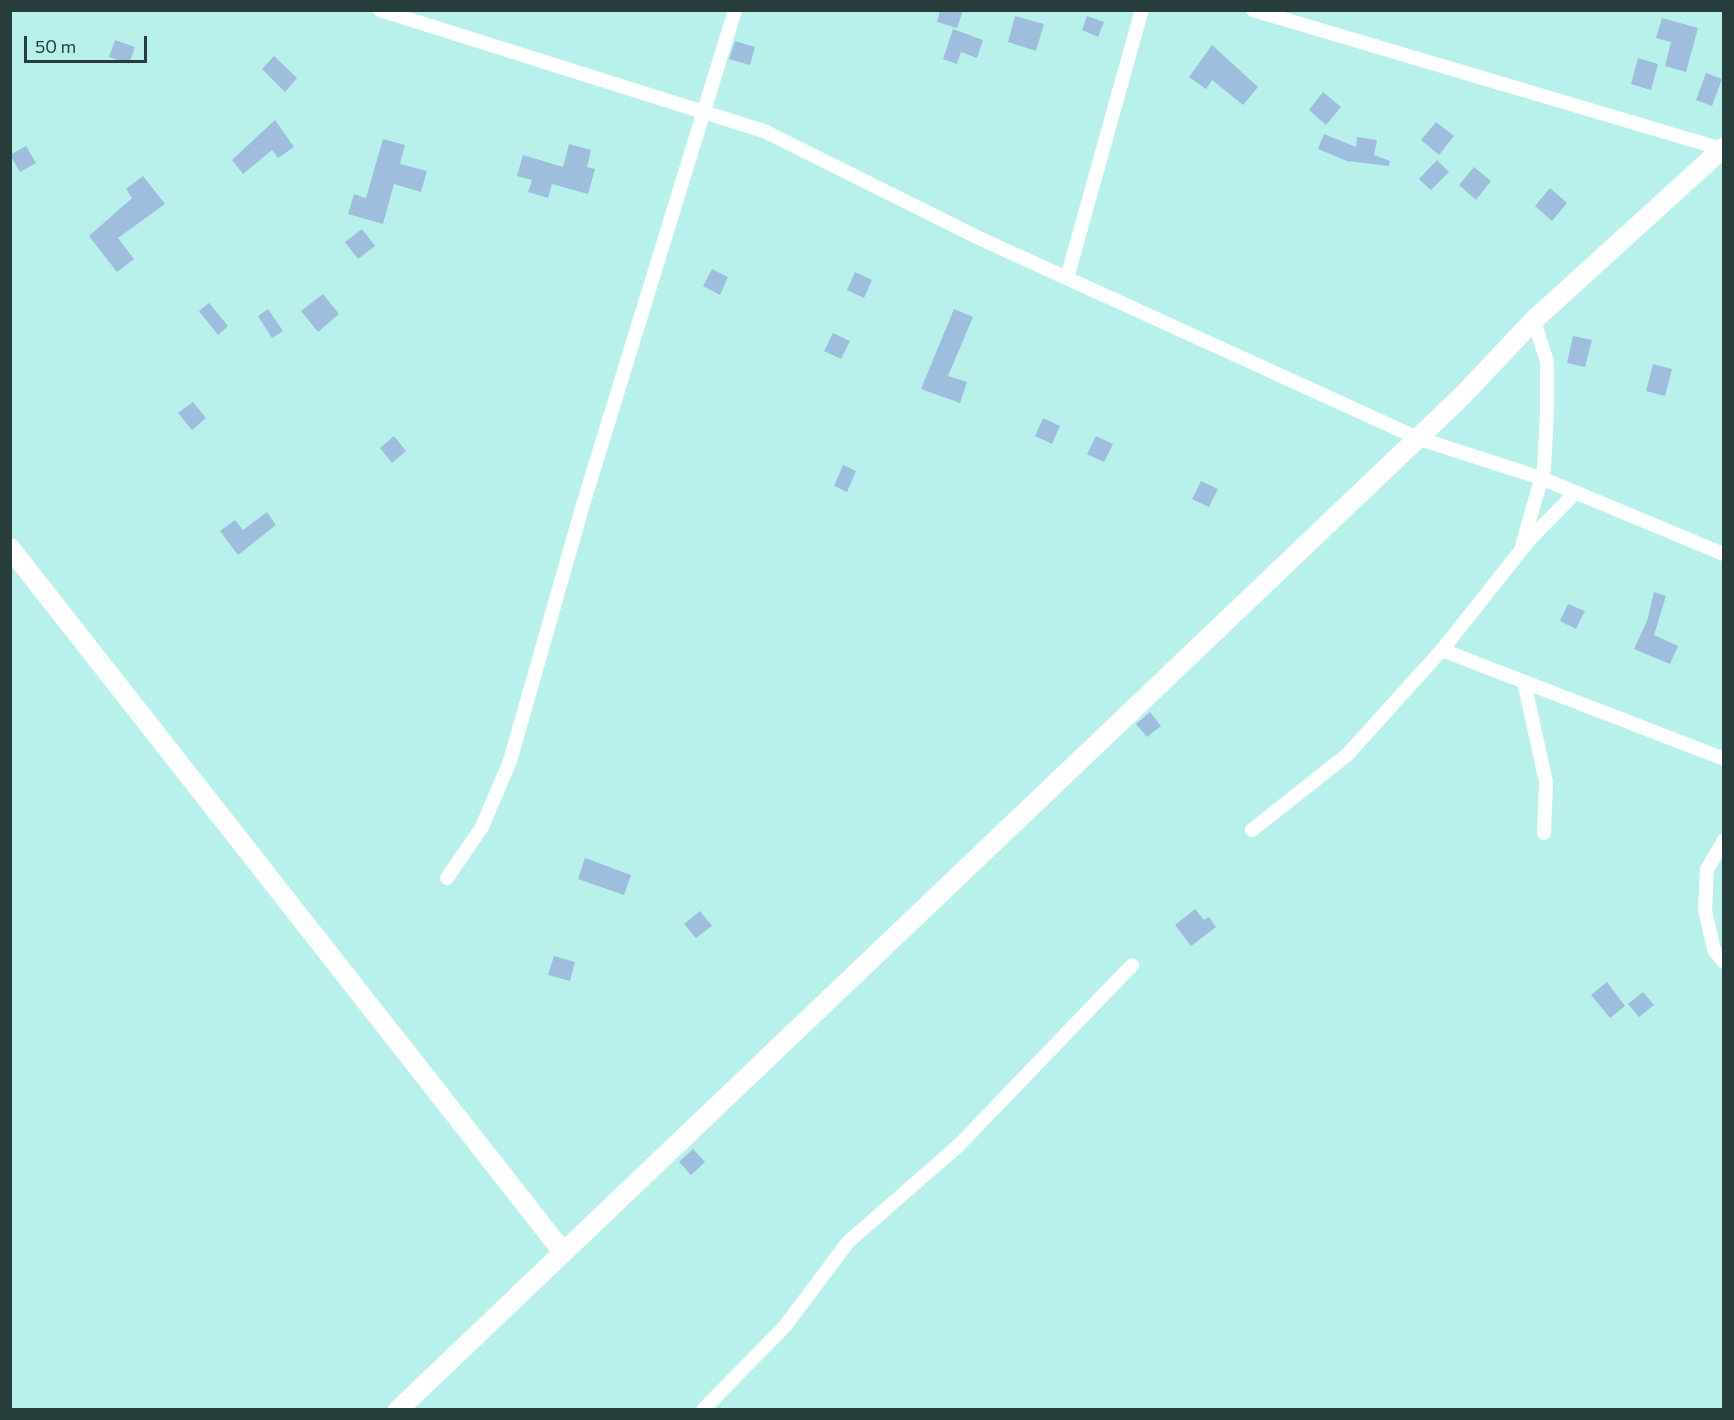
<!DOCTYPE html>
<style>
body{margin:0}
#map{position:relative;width:1734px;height:1420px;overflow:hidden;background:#b8f0eb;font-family:Commissioner,sans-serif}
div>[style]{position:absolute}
.building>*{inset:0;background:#9fbede}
.street>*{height:14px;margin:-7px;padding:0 7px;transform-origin:7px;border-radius:7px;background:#fff}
.secondary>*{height:20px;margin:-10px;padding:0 10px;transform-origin:10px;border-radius:10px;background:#fff}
span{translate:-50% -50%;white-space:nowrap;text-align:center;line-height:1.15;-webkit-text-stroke:4.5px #b8f0eb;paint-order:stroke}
.frame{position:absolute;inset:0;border:12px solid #273d3b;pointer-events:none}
.scale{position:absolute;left:24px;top:36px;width:123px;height:27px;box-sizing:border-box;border:3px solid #273d3b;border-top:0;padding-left:8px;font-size:18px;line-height:21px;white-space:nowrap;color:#273d3b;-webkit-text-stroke:4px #b8f0eb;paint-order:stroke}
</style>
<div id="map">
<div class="building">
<div style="clip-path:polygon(940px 10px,963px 10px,957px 28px,937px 22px)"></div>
<div style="clip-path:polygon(1015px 16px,1044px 24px,1036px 51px,1008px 42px)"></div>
<div style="clip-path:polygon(1087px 16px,1104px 22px,1098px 37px,1082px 30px)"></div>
<div style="clip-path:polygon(1662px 18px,1698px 28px,1686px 72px,1665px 66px,1671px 42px,1656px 38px)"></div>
<div style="clip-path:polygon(953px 29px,983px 40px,977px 58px,961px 52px,957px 64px,943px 59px)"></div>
<div style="clip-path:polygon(115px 40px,135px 47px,129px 64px,109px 57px)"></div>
<div style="clip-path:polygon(735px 41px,755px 47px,750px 65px,729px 59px)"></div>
<div style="clip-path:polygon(1212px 45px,1258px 87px,1243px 105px,1212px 80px,1206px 89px,1189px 77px)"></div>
<div style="clip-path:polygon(274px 56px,297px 78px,285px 92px,262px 69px)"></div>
<div style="clip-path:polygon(1638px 58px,1658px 64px,1651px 90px,1631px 84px)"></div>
<div style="clip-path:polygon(1706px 73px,1722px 79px,1712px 106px,1696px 100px)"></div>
<div style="clip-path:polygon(1323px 92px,1341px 107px,1326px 125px,1309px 110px)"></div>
<div style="clip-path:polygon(275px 120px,294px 147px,278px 158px,272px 150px,243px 174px,232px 160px)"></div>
<div style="clip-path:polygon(1436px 122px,1454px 136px,1439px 155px,1421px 140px)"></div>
<div style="clip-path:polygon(1324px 134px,1356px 147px,1357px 137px,1377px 140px,1374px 155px,1390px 161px,1389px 166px,1347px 161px,1318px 149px)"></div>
<div style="clip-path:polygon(383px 139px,405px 145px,400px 164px,427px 171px,421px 192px,394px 184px,383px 224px,348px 214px,354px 194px,366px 198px)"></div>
<div style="clip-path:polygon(569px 144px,591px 150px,587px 167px,595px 169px,588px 194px,552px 184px,548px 198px,528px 192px,532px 180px,517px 176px,523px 155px,563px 167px)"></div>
<div style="clip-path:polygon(26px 146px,36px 163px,20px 172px,10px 155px)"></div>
<div style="clip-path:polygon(1437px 160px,1449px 172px,1431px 190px,1419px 179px)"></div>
<div style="clip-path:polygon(1474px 167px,1491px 181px,1476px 200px,1459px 185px)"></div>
<div style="clip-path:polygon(143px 176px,165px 204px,118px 238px,134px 259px,117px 272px,89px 236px,132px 198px,126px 189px)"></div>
<div style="clip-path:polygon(1550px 188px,1567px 203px,1552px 221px,1535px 206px)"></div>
<div style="clip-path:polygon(362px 229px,375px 246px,358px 259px,345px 242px)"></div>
<div style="clip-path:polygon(712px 269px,728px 277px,720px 295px,703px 286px)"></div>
<div style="clip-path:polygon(855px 272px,872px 280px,864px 298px,847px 290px)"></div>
<div style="clip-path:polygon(323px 294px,339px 314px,318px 332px,301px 311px)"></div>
<div style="clip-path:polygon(209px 303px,228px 326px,218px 335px,199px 311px)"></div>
<div style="clip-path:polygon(268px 309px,283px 331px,272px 338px,258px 316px)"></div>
<div style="clip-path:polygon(954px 309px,973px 317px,948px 376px,967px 382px,960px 403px,921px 389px)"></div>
<div style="clip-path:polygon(833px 333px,850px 341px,841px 359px,824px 351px)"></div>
<div style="clip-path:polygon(1573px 336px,1592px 340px,1585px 367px,1567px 363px)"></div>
<div style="clip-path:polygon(1653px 364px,1672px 369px,1665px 396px,1646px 391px)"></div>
<div style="clip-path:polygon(193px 402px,206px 418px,192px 430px,178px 413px)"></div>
<div style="clip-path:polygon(1043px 418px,1060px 426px,1052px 444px,1035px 436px)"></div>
<div style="clip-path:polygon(394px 436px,406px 451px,392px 463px,380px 448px)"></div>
<div style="clip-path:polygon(1096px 436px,1113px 444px,1104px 462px,1087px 454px)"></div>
<div style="clip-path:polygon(843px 465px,856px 471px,847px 492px,834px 486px)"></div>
<div style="clip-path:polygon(1201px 481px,1218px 489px,1209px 507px,1192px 499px)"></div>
<div style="clip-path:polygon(267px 512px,276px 525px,238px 555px,220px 531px,235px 520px,243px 530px)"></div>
<div style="clip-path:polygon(1654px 592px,1666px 596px,1654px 635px,1678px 646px,1670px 664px,1634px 649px,1647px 621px)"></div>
<div style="clip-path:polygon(1568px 604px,1585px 611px,1576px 629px,1560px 621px)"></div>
<div style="clip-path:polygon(1150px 712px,1161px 726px,1147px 737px,1136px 724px)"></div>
<div style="clip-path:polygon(585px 858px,631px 875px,624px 895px,578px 879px)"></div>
<div style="clip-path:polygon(1195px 909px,1204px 920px,1209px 917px,1216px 927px,1191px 946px,1175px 925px)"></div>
<div style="clip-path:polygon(700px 911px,712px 926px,696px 938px,684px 924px)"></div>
<div style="clip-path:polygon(554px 956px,575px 962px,570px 981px,548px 975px)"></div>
<div style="clip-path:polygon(1607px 982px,1625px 1006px,1610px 1018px,1591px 995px)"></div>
<div style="clip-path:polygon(1643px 992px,1654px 1005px,1639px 1017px,1628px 1004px)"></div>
<div style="clip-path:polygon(693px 1149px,705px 1162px,691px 1175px,679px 1162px)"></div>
</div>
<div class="street">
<div style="left:380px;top:10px;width:405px;rotate:17.5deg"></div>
<div style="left:766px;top:132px;width:240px;rotate:26.5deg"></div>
<div style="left:981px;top:239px;width:479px;rotate:24.5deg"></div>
<div style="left:1417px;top:438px;width:130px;rotate:17.9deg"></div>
<div style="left:1541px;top:478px;width:198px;rotate:22.6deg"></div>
<div style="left:1253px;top:10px;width:488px;rotate:16.5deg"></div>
<div style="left:1067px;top:278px;width:278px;rotate:-74.4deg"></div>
<div style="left:1522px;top:546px;width:80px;rotate:-74.1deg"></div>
<div style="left:1544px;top:469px;width:56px;rotate:-86.9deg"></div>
<div style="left:1547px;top:413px;width:51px;rotate:-90deg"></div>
<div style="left:1547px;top:362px;width:44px;rotate:-107.2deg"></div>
<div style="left:1442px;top:650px;width:302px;rotate:21.1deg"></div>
<div style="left:1524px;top:682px;width:102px;rotate:77.6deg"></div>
<div style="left:1546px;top:782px;width:51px;rotate:92.2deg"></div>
<div style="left:1252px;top:830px;width:121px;rotate:-38.3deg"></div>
<div style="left:1347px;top:755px;width:142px;rotate:-47.9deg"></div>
<div style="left:1442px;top:650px;width:142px;rotate:-51.6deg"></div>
<div style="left:1530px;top:539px;width:64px;rotate:-45.6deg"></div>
<div style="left:1724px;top:840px;width:34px;rotate:120deg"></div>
<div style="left:1707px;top:869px;width:41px;rotate:92.8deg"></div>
<div style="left:1705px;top:910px;width:41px;rotate:77.3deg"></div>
<div style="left:1714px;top:950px;width:16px;rotate:50deg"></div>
<div style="left:447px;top:878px;width:62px;rotate:-55.5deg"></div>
<div style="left:482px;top:827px;width:72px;rotate:-67deg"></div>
<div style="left:510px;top:761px;width:260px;rotate:-74.1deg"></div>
<div style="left:581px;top:511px;width:524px;rotate:-72.91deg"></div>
<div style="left:703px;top:1410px;width:117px;rotate:-45.7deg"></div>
<div style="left:785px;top:1326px;width:105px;rotate:-53.1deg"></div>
<div style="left:848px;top:1242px;width:146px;rotate:-41.1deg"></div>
<div style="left:958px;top:1146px;width:251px;rotate:-46.1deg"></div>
</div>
<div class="secondary">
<div style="left:10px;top:548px;width:895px;rotate:51.85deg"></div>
<div style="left:398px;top:1410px;width:1471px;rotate:-43.62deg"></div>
<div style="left:1463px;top:395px;width:103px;rotate:-46.6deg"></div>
<div style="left:1534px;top:320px;width:257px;rotate:-42.3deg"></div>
</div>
<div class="frame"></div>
<div class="scale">50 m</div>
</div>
